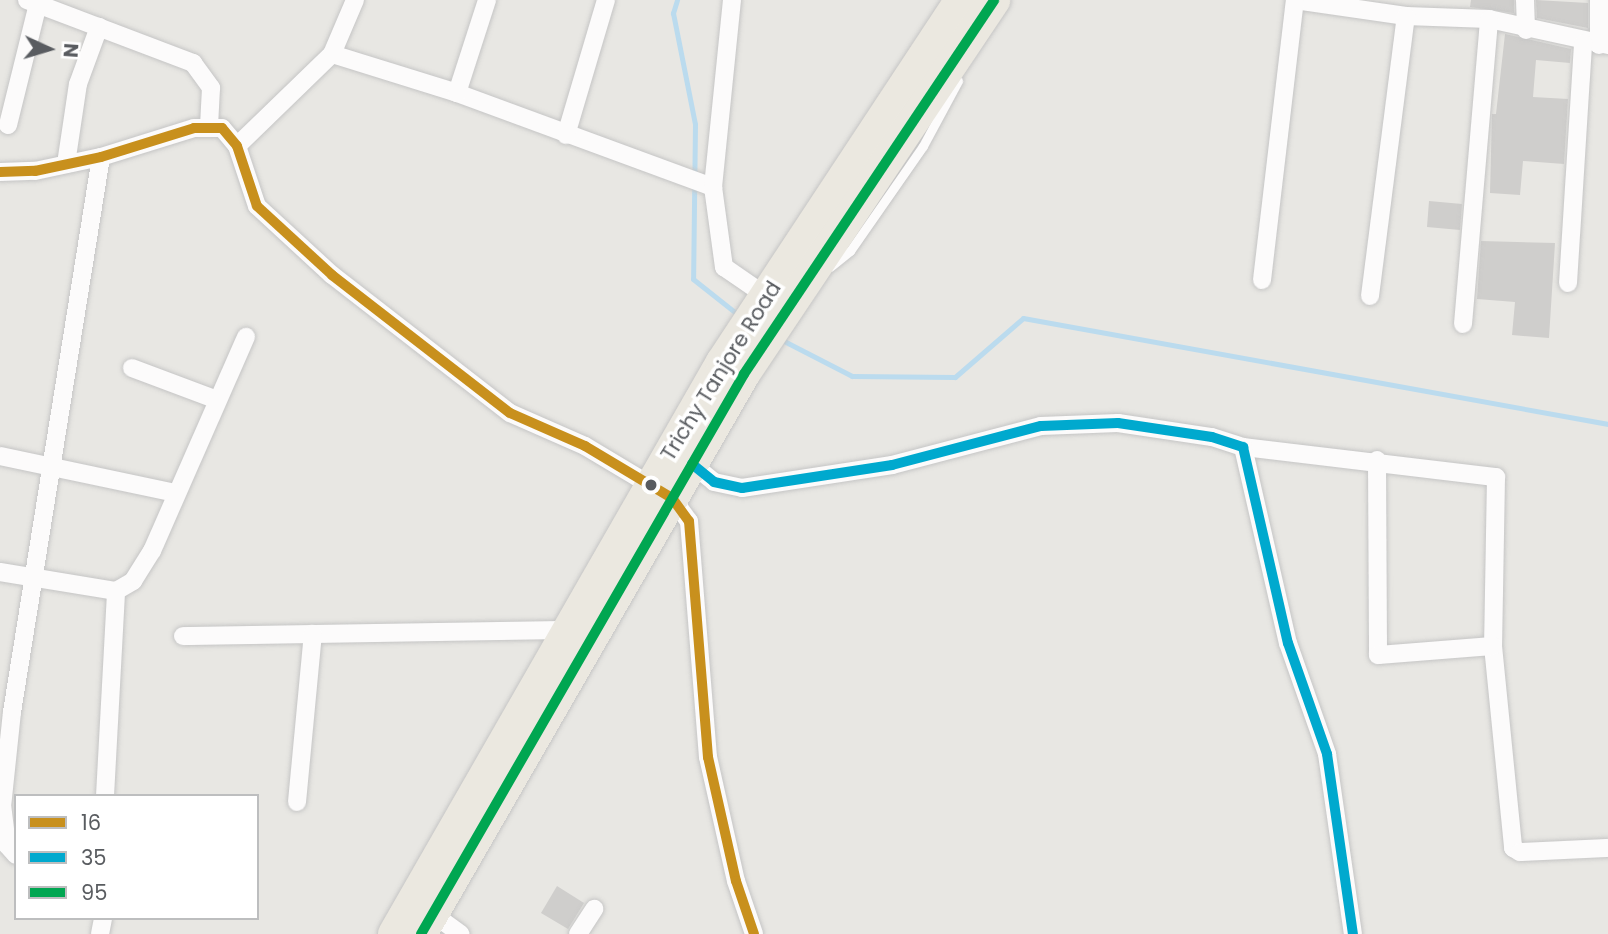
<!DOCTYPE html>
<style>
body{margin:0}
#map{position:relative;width:1608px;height:934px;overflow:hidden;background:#e8e7e3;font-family:Poppins,sans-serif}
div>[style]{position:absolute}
.stream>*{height:5px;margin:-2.5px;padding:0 2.5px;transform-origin:2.5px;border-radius:2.5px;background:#bbdbee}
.building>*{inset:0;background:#cfcecc}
.roads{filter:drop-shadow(0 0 2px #c5c5c5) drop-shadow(0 0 2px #c5c5c5)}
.lane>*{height:9px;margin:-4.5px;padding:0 4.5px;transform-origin:4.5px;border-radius:4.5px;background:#fcfbfb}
.street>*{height:18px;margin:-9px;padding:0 9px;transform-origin:9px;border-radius:9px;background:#fcfbfb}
.highway>*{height:32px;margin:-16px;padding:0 16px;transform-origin:16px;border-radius:16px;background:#ebe8e0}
.bus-1>*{height:10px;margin:-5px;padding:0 5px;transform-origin:5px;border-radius:5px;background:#c8901d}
.bus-2>*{height:10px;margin:-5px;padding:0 5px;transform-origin:5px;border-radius:5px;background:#00a9ce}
.bus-3>*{height:10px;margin:-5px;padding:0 5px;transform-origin:5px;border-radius:5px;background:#00a651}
.dots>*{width:19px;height:19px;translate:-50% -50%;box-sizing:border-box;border:4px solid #fff;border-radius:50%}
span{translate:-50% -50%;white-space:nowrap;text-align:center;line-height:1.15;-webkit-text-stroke:7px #fff;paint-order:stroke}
.street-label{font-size:21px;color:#595c60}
.legend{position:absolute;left:14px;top:794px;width:245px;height:126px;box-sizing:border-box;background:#fff;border:2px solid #bdbebf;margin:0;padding:9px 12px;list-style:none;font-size:21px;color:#595c60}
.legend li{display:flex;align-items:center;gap:14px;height:35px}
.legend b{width:35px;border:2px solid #bdbebf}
.north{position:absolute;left:14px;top:14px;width:70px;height:70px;-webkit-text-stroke:5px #fff;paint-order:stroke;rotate:94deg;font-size:19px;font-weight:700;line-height:28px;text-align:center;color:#595c60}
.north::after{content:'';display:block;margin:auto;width:24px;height:32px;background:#595c60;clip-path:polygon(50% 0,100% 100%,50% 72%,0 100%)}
</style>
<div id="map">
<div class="stream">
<div style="left:677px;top:0;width:14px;rotate:107deg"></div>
<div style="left:673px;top:13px;width:113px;rotate:78.8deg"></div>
<div style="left:695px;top:124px;width:155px;rotate:90.7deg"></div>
<div style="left:693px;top:279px;width:61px;rotate:38.4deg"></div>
<div style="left:780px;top:339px;width:81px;rotate:27.2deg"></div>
<div style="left:852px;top:376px;width:103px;rotate:0.6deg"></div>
<div style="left:955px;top:377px;width:90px;rotate:-40.9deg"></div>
<div style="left:1023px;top:318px;width:595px;rotate:10.27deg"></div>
</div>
<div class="building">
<div style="clip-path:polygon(1471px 0,1514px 0,1514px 13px,1470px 7px)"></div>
<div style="clip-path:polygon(1536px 0,1588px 3px,1588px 28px,1537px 18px)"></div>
<div style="clip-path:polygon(1505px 34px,1571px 49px,1570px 63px,1536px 60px,1533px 97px,1568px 99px,1564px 164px,1523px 161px,1520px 195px,1490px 193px,1492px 114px,1496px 114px)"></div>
<div style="clip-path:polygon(1429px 201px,1462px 204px,1460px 230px,1427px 227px)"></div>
<div style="clip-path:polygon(1481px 241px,1555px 243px,1549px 338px,1512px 335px,1515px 302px,1477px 299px)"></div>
<div style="clip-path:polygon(557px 886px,584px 903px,568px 929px,541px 913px)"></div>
</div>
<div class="roads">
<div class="lane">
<div style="left:830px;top:267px;width:26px;rotate:-39deg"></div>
<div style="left:850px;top:251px;width:128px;rotate:-55.2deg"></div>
<div style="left:923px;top:146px;width:74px;rotate:-61.7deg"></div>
</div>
<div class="street">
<div style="left:27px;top:0;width:178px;rotate:20.8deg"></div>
<div style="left:193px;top:63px;width:31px;rotate:54deg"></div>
<div style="left:211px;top:88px;width:38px;rotate:93deg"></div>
<div style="left:355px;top:0;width:59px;rotate:113.1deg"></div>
<div style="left:332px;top:54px;width:131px;rotate:17.3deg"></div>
<div style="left:457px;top:93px;width:273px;rotate:20.2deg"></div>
<div style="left:713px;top:187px;width:81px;rotate:82.2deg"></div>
<div style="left:724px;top:267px;width:51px;rotate:34.6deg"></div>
<div style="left:1295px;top:0;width:112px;rotate:8.2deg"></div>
<div style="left:1406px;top:16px;width:83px;rotate:2.1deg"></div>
<div style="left:1489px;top:19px;width:122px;rotate:12.3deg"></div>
<div style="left:1525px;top:0;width:30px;rotate:88deg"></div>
<div style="left:1599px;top:45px;width:45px;rotate:-90deg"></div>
<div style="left:457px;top:93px;width:98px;rotate:-72.1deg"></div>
<div style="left:8px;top:125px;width:125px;rotate:-76.1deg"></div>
<div style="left:566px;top:135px;width:141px;rotate:-73.5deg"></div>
<div style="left:237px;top:146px;width:132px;rotate:-44.1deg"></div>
<div style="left:66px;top:164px;width:81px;rotate:-81.5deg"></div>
<div style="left:78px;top:84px;width:61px;rotate:-69.8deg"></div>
<div style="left:0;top:172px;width:35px;rotate:-2deg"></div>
<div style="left:35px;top:171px;width:67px;rotate:-12deg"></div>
<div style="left:101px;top:157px;width:97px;rotate:-17.3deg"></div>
<div style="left:194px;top:128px;width:28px"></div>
<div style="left:222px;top:128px;width:23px;rotate:50deg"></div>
<div style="left:237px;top:146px;width:63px;rotate:71.6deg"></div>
<div style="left:257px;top:206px;width:102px;rotate:42.6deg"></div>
<div style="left:332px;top:275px;width:225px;rotate:37.8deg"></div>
<div style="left:510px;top:413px;width:82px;rotate:23.7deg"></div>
<div style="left:585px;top:446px;width:101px;rotate:30.9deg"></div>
<div style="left:672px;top:498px;width:29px;rotate:54deg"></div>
<div style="left:689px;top:521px;width:237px;rotate:85.4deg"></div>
<div style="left:708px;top:757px;width:127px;rotate:77.3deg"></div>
<div style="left:736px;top:881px;width:56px;rotate:71.2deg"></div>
<div style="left:713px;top:187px;width:188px;rotate:-84.2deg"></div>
<div style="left:1262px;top:280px;width:282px;rotate:-83.3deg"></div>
<div style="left:1568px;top:283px;width:240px;rotate:-86.4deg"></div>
<div style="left:1370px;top:296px;width:282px;rotate:-82.7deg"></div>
<div style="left:1463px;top:324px;width:306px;rotate:-85.1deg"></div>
<div style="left:132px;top:368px;width:91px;rotate:20.6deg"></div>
<div style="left:1243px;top:447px;width:255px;rotate:6.8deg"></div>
<div style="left:1496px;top:477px;width:169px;rotate:91deg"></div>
<div style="left:1493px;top:646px;width:203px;rotate:84.3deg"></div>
<div style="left:1513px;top:848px;width:8px;rotate:30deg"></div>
<div style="left:1520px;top:852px;width:88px;rotate:-2.6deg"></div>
<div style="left:0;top:456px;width:180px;rotate:11.9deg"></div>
<div style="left:1377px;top:460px;width:195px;rotate:89.7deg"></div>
<div style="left:1378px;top:655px;width:115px;rotate:-4.5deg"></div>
<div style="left:692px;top:464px;width:28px;rotate:39deg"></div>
<div style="left:714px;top:482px;width:29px;rotate:12deg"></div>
<div style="left:742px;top:488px;width:152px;rotate:-8.7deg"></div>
<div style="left:892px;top:465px;width:154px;rotate:-14.7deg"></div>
<div style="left:1041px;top:426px;width:77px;rotate:-2.2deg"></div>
<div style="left:1118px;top:423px;width:95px;rotate:8.5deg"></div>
<div style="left:1212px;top:437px;width:33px;rotate:18deg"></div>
<div style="left:1243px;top:447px;width:201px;rotate:77.1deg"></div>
<div style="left:1288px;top:643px;width:118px;rotate:70.6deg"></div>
<div style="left:1327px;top:754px;width:182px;rotate:81.8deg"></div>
<div style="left:0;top:572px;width:118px;rotate:9.3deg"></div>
<div style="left:116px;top:591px;width:20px;rotate:-30deg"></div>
<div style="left:133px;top:581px;width:36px;rotate:-58deg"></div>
<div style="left:152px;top:551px;width:234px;rotate:-66.3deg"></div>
<div style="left:183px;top:636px;width:385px;rotate:-0.9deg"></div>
<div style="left:105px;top:796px;width:205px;rotate:-86.9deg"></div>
<div style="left:297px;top:802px;width:169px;rotate:-84.6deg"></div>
<div style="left:16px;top:855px;width:13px;rotate:-132deg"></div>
<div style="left:7px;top:845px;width:38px;rotate:-97deg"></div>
<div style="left:2px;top:807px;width:96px;rotate:-84deg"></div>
<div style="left:12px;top:712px;width:562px;rotate:-80.89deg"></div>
<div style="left:433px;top:914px;width:34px;rotate:36deg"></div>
<div style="left:100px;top:934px;width:16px;rotate:-79deg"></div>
<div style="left:578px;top:934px;width:30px;rotate:-57deg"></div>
</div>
<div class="highway">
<div style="left:394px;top:934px;width:659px;rotate:-60.17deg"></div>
<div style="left:722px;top:362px;width:434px;rotate:-56.6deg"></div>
<div style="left:421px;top:934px;width:646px;rotate:-60.02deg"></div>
<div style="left:744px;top:374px;width:450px;rotate:-56.2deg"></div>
</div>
</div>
<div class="bus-1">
<div style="left:0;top:172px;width:35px;rotate:-2deg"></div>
<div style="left:35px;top:171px;width:67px;rotate:-12deg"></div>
<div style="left:101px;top:157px;width:97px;rotate:-17.3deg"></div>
<div style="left:194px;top:128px;width:28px"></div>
<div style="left:222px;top:128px;width:23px;rotate:50deg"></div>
<div style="left:237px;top:146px;width:63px;rotate:71.6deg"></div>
<div style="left:257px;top:206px;width:102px;rotate:42.6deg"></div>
<div style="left:332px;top:275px;width:225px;rotate:37.8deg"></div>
<div style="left:510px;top:413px;width:82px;rotate:23.7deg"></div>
<div style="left:585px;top:446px;width:101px;rotate:30.9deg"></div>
<div style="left:672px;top:498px;width:29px;rotate:54deg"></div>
<div style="left:689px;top:521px;width:237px;rotate:85.4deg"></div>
<div style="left:708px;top:757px;width:127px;rotate:77.3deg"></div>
<div style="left:736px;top:881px;width:56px;rotate:71.2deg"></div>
</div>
<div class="bus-2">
<div style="left:692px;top:464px;width:28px;rotate:39deg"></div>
<div style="left:714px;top:482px;width:29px;rotate:12deg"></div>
<div style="left:742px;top:488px;width:152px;rotate:-8.7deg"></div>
<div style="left:892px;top:465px;width:154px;rotate:-14.7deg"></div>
<div style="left:1041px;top:426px;width:77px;rotate:-2.2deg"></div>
<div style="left:1118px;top:423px;width:95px;rotate:8.5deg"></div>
<div style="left:1212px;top:437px;width:33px;rotate:18deg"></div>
<div style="left:1243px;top:447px;width:201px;rotate:77.1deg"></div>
<div style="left:1288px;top:643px;width:118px;rotate:70.6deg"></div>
<div style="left:1327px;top:754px;width:182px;rotate:81.8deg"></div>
</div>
<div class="bus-3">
<div style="left:421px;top:934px;width:646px;rotate:-60.02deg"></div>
<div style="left:744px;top:374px;width:450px;rotate:-56.2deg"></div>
</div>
<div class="dots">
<div style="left:651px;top:485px;background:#595c60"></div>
</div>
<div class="street-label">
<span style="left:721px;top:371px;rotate:-58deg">Trichy Tanjore Road</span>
</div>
<ul class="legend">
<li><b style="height:9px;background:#c8901d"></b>16</li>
<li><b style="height:9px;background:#00a9ce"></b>35</li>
<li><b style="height:9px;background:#00a651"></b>95</li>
</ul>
<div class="north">N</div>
</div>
